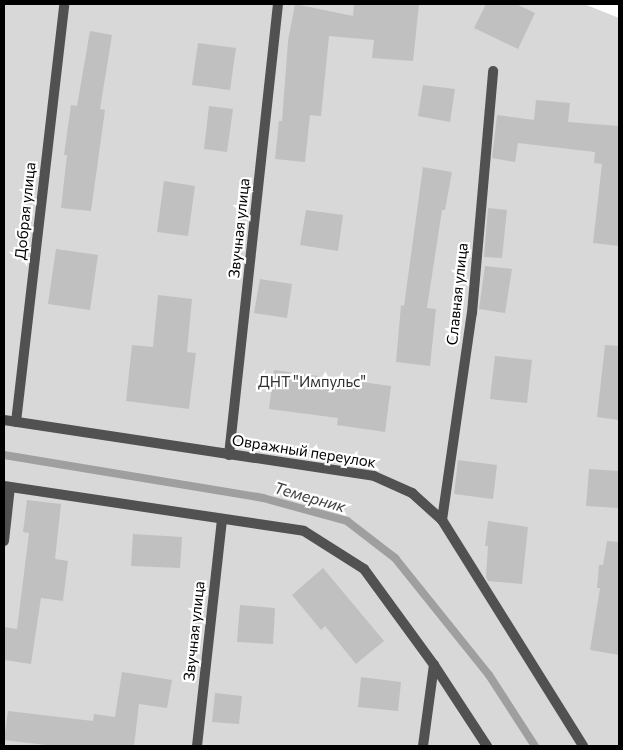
<!DOCTYPE html>
<meta charset="utf-8">
<style>
body{margin:0}
#map{position:relative;width:623px;height:750px;overflow:hidden;background:#fff;font-family:Commissioner,sans-serif}
div>[style]{position:absolute}
.green>*{inset:0;background:#d8d8d8}
.stream>*{height:8px;margin:-4px;padding:0 4px;transform-origin:4px;border-radius:4px;background:#9f9f9f}
.building>*{inset:0;background:#c0c0c0}
.lane>*{height:10px;margin:-5px;padding:0 5px;transform-origin:5px;border-radius:5px;background:#515151}
span{translate:-50% -50%;white-space:nowrap;text-align:center;line-height:1.15;-webkit-text-stroke:4.5px #fff;paint-order:stroke}
.street-label{font-size:15px;color:#000}
.park-label{font-size:15px;color:#2f2f2f}
.water-label{font-size:16px;color:#404040;font-style:italic}
.frame{position:absolute;inset:0;border:5px solid #000;pointer-events:none}
</style>
<div id="map">
<div class="green">
<div style="clip-path:polygon(4px 4px,584px 4px,619px 18px,619px 746px,4px 746px)"></div>
</div>
<div class="stream">
<div style="left:4px;top:455px;width:263px;rotate:9.4deg"></div>
<div style="left:263px;top:498px;width:87px;rotate:15.3deg"></div>
<div style="left:347px;top:521px;width:61px;rotate:37.6deg"></div>
<div style="left:395px;top:558px;width:150px;rotate:51.2deg"></div>
<div style="left:489px;top:675px;width:85px;rotate:57.1deg"></div>
</div>
<div class="building">
<div style="clip-path:polygon(295px 4px,353px 16px,354px 4px,419px 4px,413px 61px,372px 58px,374px 40px,329px 36px,321px 116px,310px 115px,305px 162px,275px 159px,279px 121px,282px 121px,288px 41px)"></div>
<div style="clip-path:polygon(486px 4px,516px 4px,535px 13px,518px 49px,474px 28px)"></div>
<div style="clip-path:polygon(90px 31px,112px 35px,100px 109px,105px 110px,91px 211px,61px 208px,67px 155px,64px 155px,71px 105px,77px 106px)"></div>
<div style="clip-path:polygon(198px 43px,236px 48px,230px 90px,192px 85px)"></div>
<div style="clip-path:polygon(423px 85px,455px 89px,450px 122px,418px 116px)"></div>
<div style="clip-path:polygon(536px 100px,570px 103px,568px 122px,619px 126px,619px 246px,593px 243px,602px 164px,594px 163px,595px 152px,518px 143px,515px 162px,492px 158px,497px 115px,534px 120px)"></div>
<div style="clip-path:polygon(209px 106px,233px 109px,227px 152px,204px 149px)"></div>
<div style="clip-path:polygon(423px 167px,452px 172px,445px 210px,442px 210px,427px 308px,436px 309px,430px 366px,396px 362px,401px 305px,404px 306px)"></div>
<div style="clip-path:polygon(164px 181px,195px 186px,188px 236px,157px 232px)"></div>
<div style="clip-path:polygon(488px 208px,507px 210px,502px 258px,484px 257px)"></div>
<div style="clip-path:polygon(306px 210px,343px 215px,338px 251px,300px 245px)"></div>
<div style="clip-path:polygon(56px 249px,98px 255px,90px 310px,48px 304px)"></div>
<div style="clip-path:polygon(485px 266px,512px 269px,505px 313px,479px 309px)"></div>
<div style="clip-path:polygon(260px 279px,292px 284px,287px 318px,254px 313px)"></div>
<div style="clip-path:polygon(158px 295px,192px 299px,187px 352px,196px 353px,189px 409px,126px 401px,132px 345px,153px 347px)"></div>
<div style="clip-path:polygon(605px 345px,619px 346px,619px 420px,597px 417px)"></div>
<div style="clip-path:polygon(495px 356px,532px 360px,527px 403px,490px 399px)"></div>
<div style="clip-path:polygon(274px 370px,391px 386px,385px 432px,337px 425px,338px 418px,269px 409px)"></div>
<div style="clip-path:polygon(458px 460px,497px 465px,493px 499px,454px 494px)"></div>
<div style="clip-path:polygon(589px 469px,619px 471px,619px 508px,586px 506px)"></div>
<div style="clip-path:polygon(27px 500px,61px 504px,55px 559px,68px 561px,63px 601px,41px 598px,31px 664px,4px 660px,4px 627px,17px 629px,29px 533px,23px 532px)"></div>
<div style="clip-path:polygon(488px 521px,528px 527px,522px 584px,488px 581px,486px 577px,488px 546px,485px 546px)"></div>
<div style="clip-path:polygon(133px 534px,182px 537px,180px 568px,131px 566px)"></div>
<div style="clip-path:polygon(607px 541px,619px 542px,619px 655px,590px 650px,600px 588px,597px 588px,599px 565px,603px 565px)"></div>
<div style="clip-path:polygon(323px 568px,384px 641px,356px 664px,325px 626px,321px 630px,292px 595px)"></div>
<div style="clip-path:polygon(240px 605px,275px 608px,273px 644px,237px 642px)"></div>
<div style="clip-path:polygon(122px 672px,172px 680px,167px 708px,139px 704px,134px 746px,54px 746px,4px 740px,8px 711px,93px 721px,94px 714px,115px 717px)"></div>
<div style="clip-path:polygon(361px 677px,401px 682px,398px 711px,358px 707px)"></div>
<div style="clip-path:polygon(215px 693px,242px 696px,239px 724px,212px 722px)"></div>
</div>
<div class="lane">
<div style="left:4px;top:420px;width:374px;rotate:8.6deg"></div>
<div style="left:374px;top:476px;width:42px;rotate:24.1deg"></div>
<div style="left:412px;top:493px;width:40px;rotate:42deg"></div>
<div style="left:442px;top:520px;width:266px;rotate:58deg"></div>
<div style="left:16px;top:422px;width:421px;rotate:-83.4deg"></div>
<div style="left:229px;top:455px;width:454px;rotate:-83.8deg"></div>
<div style="left:4px;top:486px;width:303px;rotate:8.5deg"></div>
<div style="left:304px;top:531px;width:71px;rotate:32.3deg"></div>
<div style="left:364px;top:569px;width:119px;rotate:53.9deg"></div>
<div style="left:434px;top:665px;width:97px;rotate:56.8deg"></div>
<div style="left:442px;top:520px;width:209px;rotate:-81.8deg"></div>
<div style="left:472px;top:313px;width:243px;rotate:-85deg"></div>
<div style="left:4px;top:541px;width:54px;rotate:-83.7deg"></div>
<div style="left:197px;top:746px;width:228px;rotate:-83.7deg"></div>
<div style="left:423px;top:746px;width:82px;rotate:-82.3deg"></div>
</div>
<div class="street-label">
<span style="left:25px;top:211px;rotate:-84deg">Добрая улица</span>
<span style="left:239px;top:228px;rotate:-84deg">Звучная улица</span>
<span style="left:457px;top:294px;rotate:-84deg">Славная улица</span>
<span style="left:304px;top:451px;rotate:9deg">Овражный переулок</span>
<span style="left:194px;top:631px;rotate:-84deg">Звучная улица</span>
</div>
<div class="park-label">
<span style="left:312px;top:382px">ДНТ "Импульс"</span>
</div>
<div class="water-label">
<span style="left:310px;top:497px;rotate:16deg">Темерник</span>
</div>
<div class="frame"></div>
</div>
